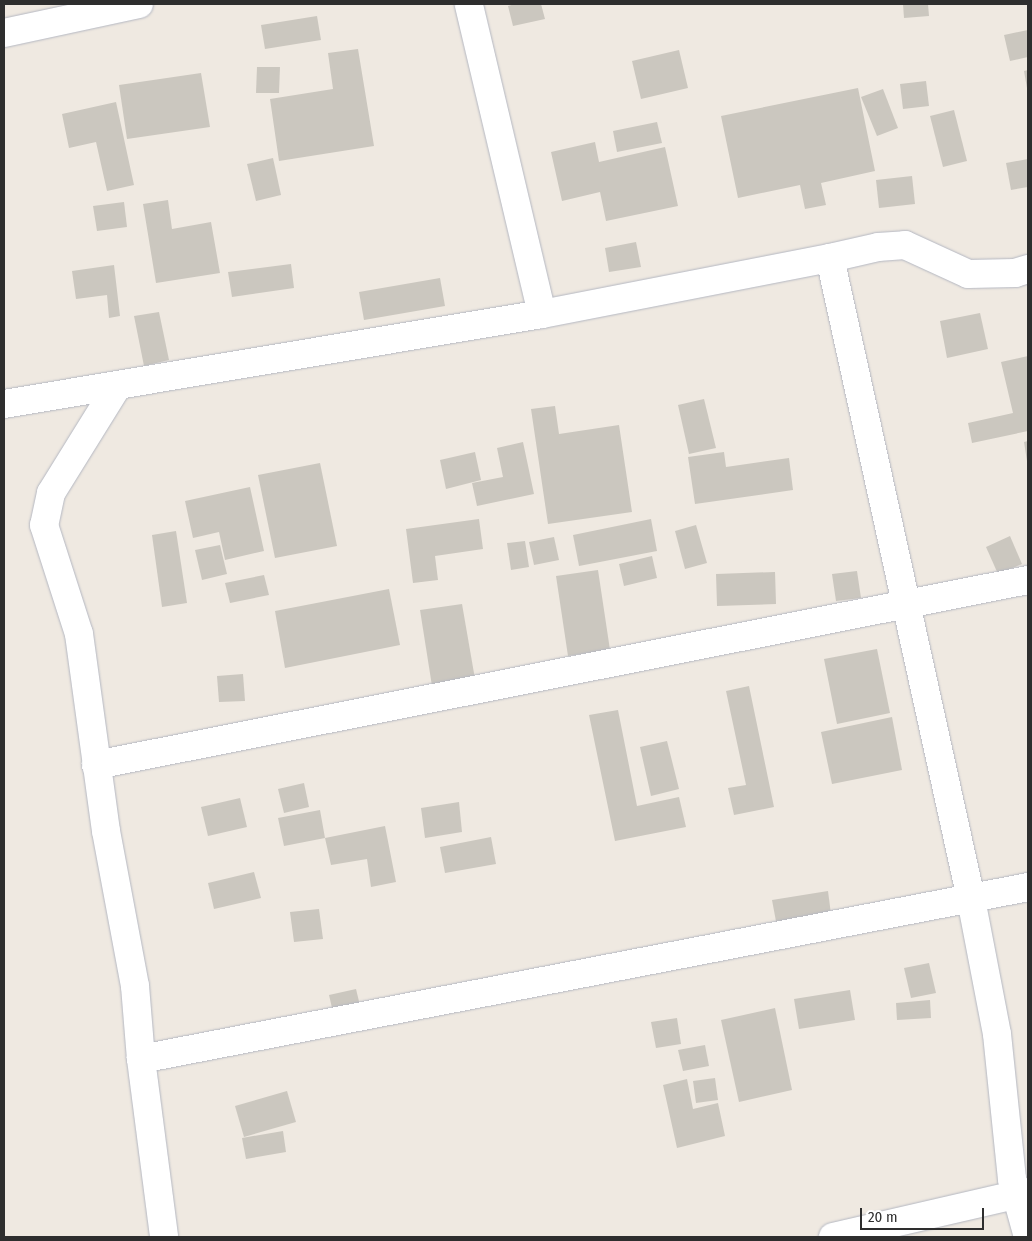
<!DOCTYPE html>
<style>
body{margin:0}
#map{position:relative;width:1032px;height:1241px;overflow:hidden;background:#efe9e1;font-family:"Fira Sans Condensed",sans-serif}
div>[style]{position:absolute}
.building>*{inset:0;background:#cbc7bf}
.roads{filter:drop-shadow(0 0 1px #b4b7c1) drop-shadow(0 0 1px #b4b7c1)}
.street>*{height:28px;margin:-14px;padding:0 14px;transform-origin:14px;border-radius:14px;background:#fff}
span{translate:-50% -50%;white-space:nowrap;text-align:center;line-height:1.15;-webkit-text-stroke:5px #fff;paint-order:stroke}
.frame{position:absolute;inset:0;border:5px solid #2e2e2e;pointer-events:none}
.scale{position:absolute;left:860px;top:1208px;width:124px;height:22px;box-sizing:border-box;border:2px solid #2e2e2e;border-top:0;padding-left:6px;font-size:15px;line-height:18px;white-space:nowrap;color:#2e2e2e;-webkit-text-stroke:4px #fff;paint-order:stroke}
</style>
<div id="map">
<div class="building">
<div style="clip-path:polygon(515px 4px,541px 4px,545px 19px,513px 26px,508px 6px)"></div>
<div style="clip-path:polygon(903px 4px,928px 4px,929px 16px,904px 18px)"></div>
<div style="clip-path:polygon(317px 16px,321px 40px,265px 49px,261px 25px)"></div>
<div style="clip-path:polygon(1028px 30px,1028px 57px,1010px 61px,1004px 35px)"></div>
<div style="clip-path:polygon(358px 49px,374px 146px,279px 161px,270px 99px,333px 89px,328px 53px)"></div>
<div style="clip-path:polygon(679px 50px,688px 88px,641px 99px,632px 61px)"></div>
<div style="clip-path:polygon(257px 67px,280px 67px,279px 93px,256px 93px)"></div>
<div style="clip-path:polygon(1028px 70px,1028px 88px,1027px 88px,1024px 71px)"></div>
<div style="clip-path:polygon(201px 73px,210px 127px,127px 139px,119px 85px)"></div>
<div style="clip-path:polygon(926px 81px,929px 106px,903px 109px,900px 84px)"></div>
<div style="clip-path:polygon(858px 88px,875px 171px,821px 183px,826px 205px,805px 209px,800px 185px,738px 198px,721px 116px)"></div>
<div style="clip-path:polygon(883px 89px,898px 128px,877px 136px,861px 97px)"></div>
<div style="clip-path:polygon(116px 102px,134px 185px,107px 191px,96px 142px,69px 148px,62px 114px)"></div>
<div style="clip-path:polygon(954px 110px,967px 161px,943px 167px,930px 116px)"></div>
<div style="clip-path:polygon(657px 122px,662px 143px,617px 152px,613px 131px)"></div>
<div style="clip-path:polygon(595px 142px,599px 162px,665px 147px,678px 206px,606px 221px,600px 192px,562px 201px,551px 152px)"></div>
<div style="clip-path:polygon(273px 158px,281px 195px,256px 201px,247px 164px)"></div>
<div style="clip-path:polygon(1028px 159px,1028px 187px,1011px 190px,1006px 163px)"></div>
<div style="clip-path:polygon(912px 176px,915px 204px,879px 208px,876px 180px)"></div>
<div style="clip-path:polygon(168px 200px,172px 229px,211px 222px,220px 273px,156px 283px,143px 204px)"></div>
<div style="clip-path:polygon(124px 202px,127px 227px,97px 231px,93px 206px)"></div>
<div style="clip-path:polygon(636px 242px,641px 267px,609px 272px,605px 248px)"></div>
<div style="clip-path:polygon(291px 264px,294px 288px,232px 297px,228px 272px)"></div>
<div style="clip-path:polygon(114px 265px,120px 316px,109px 318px,107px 295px,76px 299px,72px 271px)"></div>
<div style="clip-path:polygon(440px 278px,445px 306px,364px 320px,359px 292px)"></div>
<div style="clip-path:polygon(159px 312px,169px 360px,144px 366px,134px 316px)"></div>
<div style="clip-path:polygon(980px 313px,988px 349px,947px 358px,940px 321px)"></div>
<div style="clip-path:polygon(1028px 356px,1028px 431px,972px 443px,968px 423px,1013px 413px,1001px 362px)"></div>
<div style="clip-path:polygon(704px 399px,716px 448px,689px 454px,678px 405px)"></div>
<div style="clip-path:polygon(555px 406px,559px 434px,619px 425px,632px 512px,548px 524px,531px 409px)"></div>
<div style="clip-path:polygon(1028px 441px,1028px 461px,1027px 461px,1024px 442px)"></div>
<div style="clip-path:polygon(523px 442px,534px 494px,477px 506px,472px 483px,503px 477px,497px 448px)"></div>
<div style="clip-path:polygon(475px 452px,481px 480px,446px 489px,440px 460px)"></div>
<div style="clip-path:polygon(724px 452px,726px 467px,789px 458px,793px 490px,695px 504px,688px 457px)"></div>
<div style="clip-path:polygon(320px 463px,337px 546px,275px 558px,258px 475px)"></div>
<div style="clip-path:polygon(250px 487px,264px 551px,225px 560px,219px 532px,193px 538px,185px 501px)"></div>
<div style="clip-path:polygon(479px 519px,483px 549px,435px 556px,438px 580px,413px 583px,406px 529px)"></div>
<div style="clip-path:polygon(651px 519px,657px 551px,579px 566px,573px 535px)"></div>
<div style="clip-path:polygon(696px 525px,707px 563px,685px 569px,675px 531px)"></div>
<div style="clip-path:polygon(176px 531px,187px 603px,162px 607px,152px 535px)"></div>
<div style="clip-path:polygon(1010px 536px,1022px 564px,998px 574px,986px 547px)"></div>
<div style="clip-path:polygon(554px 537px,559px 560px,534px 565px,529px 542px)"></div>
<div style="clip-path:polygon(525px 541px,529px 567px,511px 570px,507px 543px)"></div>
<div style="clip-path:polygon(220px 545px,227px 574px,202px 580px,195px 550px)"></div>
<div style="clip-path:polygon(652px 556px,657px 578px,624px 586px,619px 564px)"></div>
<div style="clip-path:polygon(598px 570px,610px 650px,568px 656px,556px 576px)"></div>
<div style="clip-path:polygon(857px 571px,861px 598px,836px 601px,832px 574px)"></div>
<div style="clip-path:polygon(775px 572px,776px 604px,717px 606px,716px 574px)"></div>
<div style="clip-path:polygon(264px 575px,269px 595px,230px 603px,225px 583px)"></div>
<div style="clip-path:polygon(389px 589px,400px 645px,285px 668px,275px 611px)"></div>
<div style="clip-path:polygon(462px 604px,475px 679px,432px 686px,420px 610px)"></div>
<div style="clip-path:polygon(877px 649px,890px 713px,837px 724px,824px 659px)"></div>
<div style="clip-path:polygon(243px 674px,245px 701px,219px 702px,217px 676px)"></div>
<div style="clip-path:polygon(749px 686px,774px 807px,734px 815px,728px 788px,746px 785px,726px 691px)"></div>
<div style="clip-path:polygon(618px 710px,637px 806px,679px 797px,686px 827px,615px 841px,589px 715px)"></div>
<div style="clip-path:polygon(892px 717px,902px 770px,832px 784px,821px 732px)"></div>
<div style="clip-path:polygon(667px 741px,679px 789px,651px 796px,640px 747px)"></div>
<div style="clip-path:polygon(304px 783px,309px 807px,284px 813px,278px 789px)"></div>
<div style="clip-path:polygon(240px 798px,247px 827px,208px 836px,201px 807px)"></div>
<div style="clip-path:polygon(459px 802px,462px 832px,425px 838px,421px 808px)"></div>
<div style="clip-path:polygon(320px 810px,325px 838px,385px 826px,396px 882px,371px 887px,367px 859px,331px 865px,325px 838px,284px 846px,278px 818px)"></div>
<div style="clip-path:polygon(491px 837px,496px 864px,445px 873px,440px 847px)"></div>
<div style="clip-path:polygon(254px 872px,261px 898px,214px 909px,208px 883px)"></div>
<div style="clip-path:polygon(828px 891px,832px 922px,778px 932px,772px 900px)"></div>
<div style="clip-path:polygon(319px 909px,323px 939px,294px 942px,290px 912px)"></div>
<div style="clip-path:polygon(929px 963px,936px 993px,911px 998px,904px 968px)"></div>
<div style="clip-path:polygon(356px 989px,363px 1018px,336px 1025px,329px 995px)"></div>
<div style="clip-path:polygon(850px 990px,855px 1020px,799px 1029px,794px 999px)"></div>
<div style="clip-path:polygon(930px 1000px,931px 1018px,897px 1020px,896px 1003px)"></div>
<div style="clip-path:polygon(775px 1008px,792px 1090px,739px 1102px,721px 1020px)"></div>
<div style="clip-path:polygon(677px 1018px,681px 1044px,656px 1048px,651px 1022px)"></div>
<div style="clip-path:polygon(705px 1045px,709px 1066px,683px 1071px,678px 1050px)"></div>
<div style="clip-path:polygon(715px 1078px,718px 1100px,696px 1103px,693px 1081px)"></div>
<div style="clip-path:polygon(687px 1079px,693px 1109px,718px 1103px,725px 1136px,677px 1148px,663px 1085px)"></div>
<div style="clip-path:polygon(287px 1091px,296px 1122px,244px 1137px,235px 1106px)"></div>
<div style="clip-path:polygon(283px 1131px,286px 1152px,246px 1159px,242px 1138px)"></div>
</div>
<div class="roads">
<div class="street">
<div style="left:4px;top:33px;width:138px;rotate:-12.1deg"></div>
<div style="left:830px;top:258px;width:656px;rotate:77.59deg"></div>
<div style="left:971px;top:899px;width:137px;rotate:79.1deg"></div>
<div style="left:997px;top:1034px;width:146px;rotate:84.1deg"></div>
<div style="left:1012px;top:1179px;width:60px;rotate:74.6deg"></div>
<div style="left:542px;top:314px;width:293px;rotate:-11deg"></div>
<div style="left:830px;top:258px;width:49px;rotate:-12.9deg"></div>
<div style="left:878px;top:247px;width:27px;rotate:-4deg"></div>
<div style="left:905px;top:245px;width:69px;rotate:24.7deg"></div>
<div style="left:968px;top:274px;width:47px;rotate:-1.2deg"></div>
<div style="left:1015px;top:273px;width:14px;rotate:-17deg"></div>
<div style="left:118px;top:385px;width:127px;rotate:121.8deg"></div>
<div style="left:51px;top:493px;width:33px;rotate:102deg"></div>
<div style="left:44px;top:525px;width:114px;rotate:72.2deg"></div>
<div style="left:79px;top:634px;width:199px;rotate:82.2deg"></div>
<div style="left:106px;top:831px;width:158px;rotate:79.4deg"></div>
<div style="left:135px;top:986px;width:73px;rotate:85.3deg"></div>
<div style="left:141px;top:1059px;width:179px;rotate:82.6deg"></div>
<div style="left:4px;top:404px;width:545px;rotate:-9.5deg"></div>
<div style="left:542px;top:314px;width:318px;rotate:-103.3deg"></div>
<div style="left:96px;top:765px;width:950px;rotate:-11.23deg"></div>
<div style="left:141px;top:1059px;width:904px;rotate:-10.97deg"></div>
<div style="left:833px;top:1237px;width:200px;rotate:-13deg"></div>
</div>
</div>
<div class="frame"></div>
<div class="scale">20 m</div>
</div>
